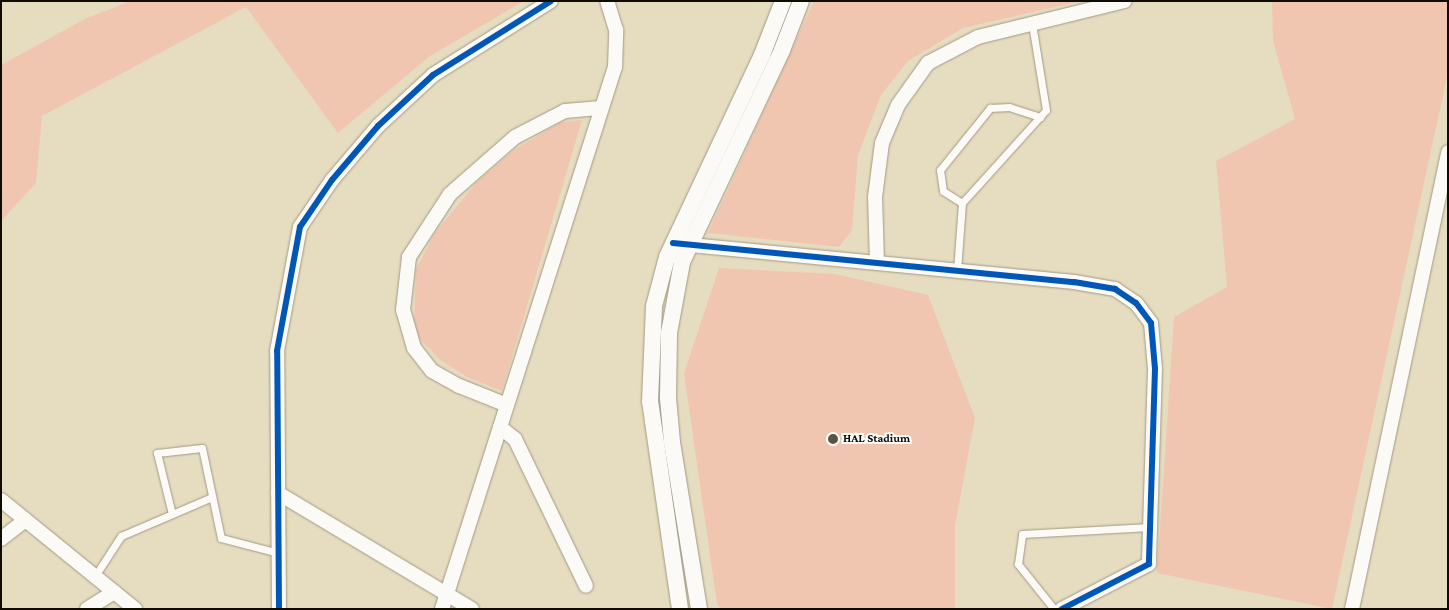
<!DOCTYPE html>
<style>
body{margin:0}
#map{position:relative;width:1449px;height:610px;overflow:hidden;background:#e6ddc1;font-family:"Crimson Pro",serif}
div>[style]{position:absolute}
.green>*{inset:0;background:#f0c6b1}
.roads{filter:drop-shadow(0 0 1px #a19a84) drop-shadow(0 0 1px #a19a84)}
.service>*{height:7px;margin:-3.5px;padding:0 3.5px;transform-origin:3.5px;border-radius:3.5px;background:#fbfaf6}
.minor>*{height:14px;margin:-7px;padding:0 7px;transform-origin:7px;border-radius:7px;background:#fbfaf6}
.tertiary>*{height:16px;margin:-8px;padding:0 8px;transform-origin:8px;border-radius:8px;background:#fbfaf6}
.cycleway>*{height:6px;margin:-3px;padding:0 3px;transform-origin:3px;border-radius:3px;background:#0057b8}
.dots>*{width:14px;height:14px;translate:-50% -50%;box-sizing:border-box;border:2px solid #fff;border-radius:50%}
span{translate:-50% -50%;white-space:nowrap;text-align:center;line-height:1.15;-webkit-text-stroke:4px #fff;paint-order:stroke}
.poi-label{font-size:12px;color:#100b00;font-weight:700}
.left{translate:0 -50%;text-align:left}
.frame{position:absolute;inset:0;border:2px solid #100b00;pointer-events:none}
</style>
<div id="map">
<div class="green">
<div style="clip-path:polygon(130px 1px,524px 1px,430px 56px,338px 133px,246px 7px,42px 116px,36px 183px,1px 221px,1px 65px,85px 19px)"></div>
<div style="clip-path:polygon(814px 1px,1081px 1px,963px 28px,908px 61px,881px 95px,858px 155px,852px 230px,839px 247px,708px 233px)"></div>
<div style="clip-path:polygon(1272px 1px,1448px 1px,1448px 72px,1332px 609px,1157px 573px,1174px 317px,1227px 287px,1216px 161px,1295px 119px,1273px 41px)"></div>
<div style="clip-path:polygon(582px 120px,502px 391px,467px 377px,439px 359px,419px 338px,414px 320px,416px 270px,434px 234px,476px 183px,515px 149px,561px 122px)"></div>
<div style="clip-path:polygon(719px 268px,835px 274px,928px 295px,975px 418px,955px 526px,955px 609px,721px 609px,717px 604px,684px 373px)"></div>
</div>
<div class="roads">
<div class="service">
<div style="left:962px;top:203px;width:22px;rotate:-148deg"></div>
<div style="left:943px;top:191px;width:21px;rotate:-98deg"></div>
<div style="left:940px;top:170px;width:80px;rotate:-51.1deg"></div>
<div style="left:990px;top:108px;width:19px;rotate:-3deg"></div>
<div style="left:1009px;top:107px;width:33px;rotate:18deg"></div>
<div style="left:957px;top:271px;width:68px;rotate:-85.8deg"></div>
<div style="left:962px;top:203px;width:125px;rotate:-47.9deg"></div>
<div style="left:1046px;top:110px;width:87px;rotate:-99.2deg"></div>
<div style="left:172px;top:514px;width:63px;rotate:-103.8deg"></div>
<div style="left:157px;top:453px;width:45px;rotate:-6.3deg"></div>
<div style="left:202px;top:448px;width:92px;rotate:78.1deg"></div>
<div style="left:221px;top:538px;width:60px;rotate:14.5deg"></div>
<div style="left:95px;top:576px;width:48px;rotate:-57deg"></div>
<div style="left:121px;top:536px;width:99px;rotate:-23.2deg"></div>
<div style="left:1054px;top:609px;width:58px;rotate:-128.7deg"></div>
<div style="left:1018px;top:564px;width:30px;rotate:-82deg"></div>
<div style="left:1022px;top:534px;width:128px;rotate:-3.1deg"></div>
</div>
<div class="minor">
<div style="left:680px;top:244px;width:396px;rotate:5.5deg"></div>
<div style="left:1074px;top:282px;width:42px;rotate:9.7deg"></div>
<div style="left:1115px;top:289px;width:25px;rotate:34deg"></div>
<div style="left:1136px;top:303px;width:25px;rotate:53deg"></div>
<div style="left:1151px;top:323px;width:46px;rotate:85deg"></div>
<div style="left:1155px;top:369px;width:195px;rotate:91.8deg"></div>
<div style="left:1149px;top:564px;width:98px;rotate:152.7deg"></div>
<div style="left:877px;top:263px;width:66px;rotate:-91.7deg"></div>
<div style="left:875px;top:197px;width:54px;rotate:-82.6deg"></div>
<div style="left:882px;top:143px;width:41px;rotate:-67.2deg"></div>
<div style="left:898px;top:105px;width:52px;rotate:-54.5deg"></div>
<div style="left:928px;top:63px;width:56px;rotate:-27.5deg"></div>
<div style="left:978px;top:37px;width:151px;rotate:-13.8deg"></div>
<div style="left:507px;top:405px;width:52px;rotate:-158.4deg"></div>
<div style="left:459px;top:386px;width:31px;rotate:-151deg"></div>
<div style="left:432px;top:371px;width:29px;rotate:-128deg"></div>
<div style="left:414px;top:348px;width:40px;rotate:-106deg"></div>
<div style="left:403px;top:310px;width:53px;rotate:-83.5deg"></div>
<div style="left:409px;top:257px;width:75px;rotate:-56.9deg"></div>
<div style="left:450px;top:194px;width:86px;rotate:-41.2deg"></div>
<div style="left:515px;top:137px;width:56px;rotate:-27.5deg"></div>
<div style="left:565px;top:111px;width:36px;rotate:-5deg"></div>
<div style="left:500px;top:427px;width:19px;rotate:39deg"></div>
<div style="left:515px;top:439px;width:163px;rotate:64.2deg"></div>
<div style="left:278px;top:493px;width:226px;rotate:30.9deg"></div>
<div style="left:1px;top:500px;width:173px;rotate:39.1deg"></div>
<div style="left:1px;top:539px;width:31px;rotate:-38deg"></div>
<div style="left:87px;top:609px;width:32px;rotate:-32deg"></div>
<div style="left:279px;top:609px;width:258px;rotate:-90.4deg"></div>
<div style="left:277px;top:351px;width:126px;rotate:-79.5deg"></div>
<div style="left:300px;top:227px;width:57px;rotate:-55.8deg"></div>
<div style="left:332px;top:180px;width:71px;rotate:-49.6deg"></div>
<div style="left:378px;top:126px;width:75px;rotate:-42.8deg"></div>
<div style="left:433px;top:75px;width:139px;rotate:-32.1deg"></div>
<div style="left:442px;top:609px;width:569px;rotate:-72.3deg"></div>
<div style="left:615px;top:67px;width:37px;rotate:-88deg"></div>
<div style="left:616px;top:30px;width:30px;rotate:-107deg"></div>
<div style="left:1352px;top:609px;width:467px;rotate:-78.1deg"></div>
</div>
<div class="tertiary">
<div style="left:680px;top:609px;width:209px;rotate:-98.2deg"></div>
<div style="left:650px;top:402px;width:96px;rotate:-87.6deg"></div>
<div style="left:654px;top:306px;width:51px;rotate:-75.1deg"></div>
<div style="left:667px;top:257px;width:223px;rotate:-64.8deg"></div>
<div style="left:762px;top:55px;width:58px;rotate:-68.7deg"></div>
<div style="left:699px;top:609px;width:169px;rotate:-99.2deg"></div>
<div style="left:672px;top:442px;width:44px;rotate:-95.2deg"></div>
<div style="left:668px;top:398px;width:65px;rotate:-89.1deg"></div>
<div style="left:669px;top:333px;width:72px;rotate:-79.6deg"></div>
<div style="left:682px;top:262px;width:234px;rotate:-64.7deg"></div>
<div style="left:782px;top:50px;width:53px;rotate:-68.8deg"></div>
</div>
</div>
<div class="cycleway">
<div style="left:673px;top:243px;width:403px;rotate:5.6deg"></div>
<div style="left:1074px;top:282px;width:42px;rotate:9.7deg"></div>
<div style="left:1115px;top:289px;width:25px;rotate:34deg"></div>
<div style="left:1136px;top:303px;width:25px;rotate:53deg"></div>
<div style="left:1151px;top:323px;width:46px;rotate:85deg"></div>
<div style="left:1155px;top:369px;width:195px;rotate:91.8deg"></div>
<div style="left:1149px;top:564px;width:98px;rotate:152.7deg"></div>
<div style="left:279px;top:609px;width:258px;rotate:-90.4deg"></div>
<div style="left:277px;top:351px;width:126px;rotate:-79.5deg"></div>
<div style="left:300px;top:227px;width:57px;rotate:-55.8deg"></div>
<div style="left:332px;top:180px;width:71px;rotate:-49.6deg"></div>
<div style="left:378px;top:126px;width:75px;rotate:-42.8deg"></div>
<div style="left:433px;top:75px;width:139px;rotate:-32.1deg"></div>
</div>
<div class="dots">
<div style="left:833px;top:439px;background:#5b5444"></div>
</div>
<div class="poi-label">
<span class="left" style="left:843px;top:439px">HAL Stadium</span>
</div>
<div class="frame"></div>
</div>
